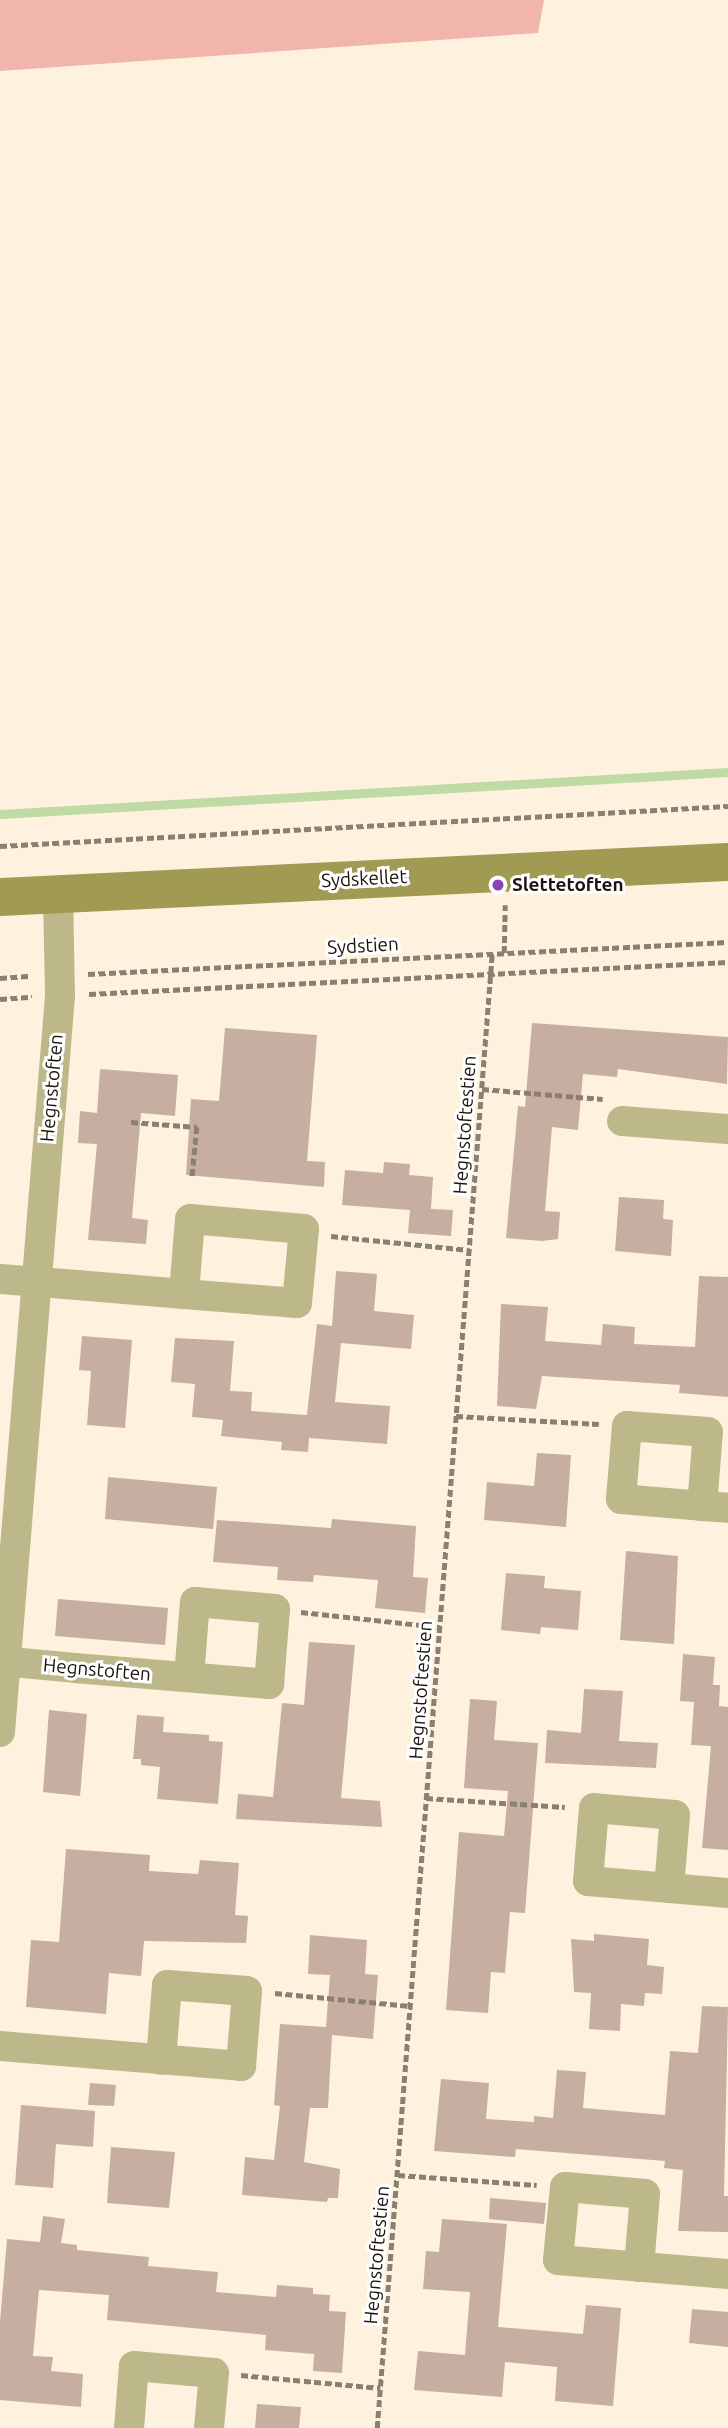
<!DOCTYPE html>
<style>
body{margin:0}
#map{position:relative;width:728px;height:2428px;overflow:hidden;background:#fef2df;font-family:Ubuntu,sans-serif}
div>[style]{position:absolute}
.green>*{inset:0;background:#f2b5ac}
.stream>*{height:9px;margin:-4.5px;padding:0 4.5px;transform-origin:4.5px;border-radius:4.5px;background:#bfdaa4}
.building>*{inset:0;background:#c6aea0}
.path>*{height:4.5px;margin-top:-2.25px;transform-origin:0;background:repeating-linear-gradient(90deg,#898073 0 7px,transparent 0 10.5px)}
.street>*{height:30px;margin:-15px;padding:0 15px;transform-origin:15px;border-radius:15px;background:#bcb88a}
.secondary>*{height:38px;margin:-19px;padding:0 19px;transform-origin:19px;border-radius:19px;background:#a19a53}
.dots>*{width:19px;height:19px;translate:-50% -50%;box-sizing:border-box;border:4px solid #fff;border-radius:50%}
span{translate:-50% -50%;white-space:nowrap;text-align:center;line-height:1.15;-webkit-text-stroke:6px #fff;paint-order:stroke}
.street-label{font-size:19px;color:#1a150d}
.poi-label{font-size:19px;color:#1a150d;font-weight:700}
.left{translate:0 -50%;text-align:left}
</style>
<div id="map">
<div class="green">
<div style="clip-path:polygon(0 0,544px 0,538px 33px,0 71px)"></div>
</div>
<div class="stream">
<div style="left:0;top:814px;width:729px;rotate:-3.3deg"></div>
</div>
<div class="building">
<div style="clip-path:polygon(532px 1023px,728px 1037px,727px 1084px,618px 1069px,617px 1077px,583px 1074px,578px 1130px,552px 1127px,545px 1211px,560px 1212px,558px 1239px,542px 1241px,506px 1238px,518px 1106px,525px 1107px)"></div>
<div style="clip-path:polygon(225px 1028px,317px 1035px,307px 1161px,325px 1162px,324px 1187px,186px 1175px,191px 1099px,219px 1101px)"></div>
<div style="clip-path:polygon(100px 1069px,178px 1075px,175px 1116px,141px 1113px,132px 1218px,148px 1220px,146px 1244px,88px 1240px,97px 1144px,78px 1143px,80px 1111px,97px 1113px)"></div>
<div style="clip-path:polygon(384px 1162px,410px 1164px,409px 1175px,433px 1177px,431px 1209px,453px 1210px,451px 1236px,408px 1233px,410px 1210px,342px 1205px,345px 1170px,383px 1173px)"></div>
<div style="clip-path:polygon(619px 1197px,664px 1200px,663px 1219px,673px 1220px,671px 1256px,615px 1251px)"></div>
<div style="clip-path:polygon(336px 1271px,377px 1274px,374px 1311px,414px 1315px,411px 1349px,341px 1343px,335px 1402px,390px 1406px,387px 1444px,309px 1438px,308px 1452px,281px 1450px,282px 1442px,221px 1436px,223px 1420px,192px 1417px,195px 1384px,171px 1382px,175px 1338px,234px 1341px,230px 1391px,252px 1392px,251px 1411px,307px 1415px,317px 1324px,332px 1326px)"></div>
<div style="clip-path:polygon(699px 1276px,728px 1277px,728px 1397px,679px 1393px,680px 1385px,542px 1376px,536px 1409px,497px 1406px,501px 1304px,548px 1307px,545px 1341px,601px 1345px,603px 1324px,635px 1327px,634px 1344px,695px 1347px)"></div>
<div style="clip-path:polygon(82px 1336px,132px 1340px,125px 1428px,87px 1425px,91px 1371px,79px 1370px)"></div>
<div style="clip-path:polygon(537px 1453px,571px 1455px,566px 1527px,484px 1520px,487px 1482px,534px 1486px)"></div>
<div style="clip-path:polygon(108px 1477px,217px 1487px,213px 1529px,105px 1519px)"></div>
<div style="clip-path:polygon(332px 1519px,416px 1526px,413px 1577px,428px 1578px,425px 1613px,375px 1608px,378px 1580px,314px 1575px,313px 1582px,277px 1580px,278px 1567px,213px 1562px,217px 1520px,331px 1528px)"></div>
<div style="clip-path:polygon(626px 1551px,678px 1556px,674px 1644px,620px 1640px)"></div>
<div style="clip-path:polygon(506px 1573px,545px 1576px,544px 1588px,581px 1591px,578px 1630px,541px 1627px,540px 1634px,501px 1630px)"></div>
<div style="clip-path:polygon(58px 1599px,168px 1608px,165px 1645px,55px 1636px)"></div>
<div style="clip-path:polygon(309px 1642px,355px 1645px,341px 1798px,380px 1801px,382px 1827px,236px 1819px,238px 1794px,273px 1797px,282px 1703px,304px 1705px)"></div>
<div style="clip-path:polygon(683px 1654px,715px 1657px,713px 1685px,720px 1685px,719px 1706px,728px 1707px,728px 1850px,702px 1848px,711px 1746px,691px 1745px,694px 1702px,680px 1701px)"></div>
<div style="clip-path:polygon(584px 1689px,623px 1691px,619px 1741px,658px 1743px,656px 1768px,545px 1763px,547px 1730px,581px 1733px)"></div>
<div style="clip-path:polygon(470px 1699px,497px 1701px,494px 1740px,538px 1743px,525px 1913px,510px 1912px,505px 1973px,491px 1972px,488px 2013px,446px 2010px,459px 1832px,504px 1836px,508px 1791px,464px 1788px)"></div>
<div style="clip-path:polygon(49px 1710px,87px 1714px,80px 1796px,43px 1792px)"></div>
<div style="clip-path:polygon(137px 1715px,164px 1717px,163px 1732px,209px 1735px,209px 1741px,223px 1742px,218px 1804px,157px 1799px,160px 1767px,141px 1765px,141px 1759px,133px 1759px)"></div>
<div style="clip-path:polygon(66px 1849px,150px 1855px,149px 1871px,198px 1874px,200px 1860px,239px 1863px,235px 1915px,248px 1916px,246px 1943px,144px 1941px,141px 1976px,109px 1973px,106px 2014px,26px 2007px,31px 1940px,59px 1942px)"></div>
<div style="clip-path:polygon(594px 1934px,649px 1939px,647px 1965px,664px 1967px,662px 1994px,645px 1993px,644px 2006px,621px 2004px,620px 2031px,589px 2029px,591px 1993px,574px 1992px,571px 1939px,594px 1941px)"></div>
<div style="clip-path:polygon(310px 1935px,367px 1940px,365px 1974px,378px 1975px,373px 2039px,332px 2035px,328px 2108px,310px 2108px,304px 2162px,340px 2169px,338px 2198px,328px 2198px,327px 2202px,242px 2195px,245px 2157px,274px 2160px,280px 2106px,274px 2105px,280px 2024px,326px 2027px,330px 1975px,308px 1974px)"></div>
<div style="clip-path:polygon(702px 2006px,728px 2007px,724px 2196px,728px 2196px,728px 2232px,678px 2231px,683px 2170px,664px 2168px,665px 2161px,516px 2149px,515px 2157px,434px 2151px,441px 2079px,489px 2083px,486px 2119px,534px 2122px,534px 2116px,553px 2118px,557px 2070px,586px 2072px,583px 2108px,665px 2115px,670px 2051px,698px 2053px)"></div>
<div style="clip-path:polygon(90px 2083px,116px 2085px,114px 2106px,88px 2105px)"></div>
<div style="clip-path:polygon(21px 2105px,95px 2111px,93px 2147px,56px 2144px,53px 2188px,15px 2185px)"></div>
<div style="clip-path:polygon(111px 2147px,175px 2152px,169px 2208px,107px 2203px)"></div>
<div style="clip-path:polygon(490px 2198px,546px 2203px,544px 2224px,489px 2219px)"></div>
<div style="clip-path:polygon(43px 2216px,65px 2219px,61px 2243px,77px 2245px,77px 2250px,149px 2257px,148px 2266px,218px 2272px,216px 2292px,276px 2297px,277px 2285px,313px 2288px,313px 2294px,330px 2295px,329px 2311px,346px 2312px,342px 2373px,313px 2371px,314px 2354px,265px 2350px,266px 2335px,107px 2320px,109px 2295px,39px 2290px,33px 2356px,53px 2357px,51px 2371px,83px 2374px,81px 2407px,0 2400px,0 2322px,7px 2239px,40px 2242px)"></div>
<div style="clip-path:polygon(442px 2219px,507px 2224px,498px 2327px,583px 2334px,586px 2305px,621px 2308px,613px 2406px,555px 2401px,557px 2367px,505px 2362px,502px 2397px,414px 2390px,418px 2351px,465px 2355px,470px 2292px,423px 2289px,426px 2251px,439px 2252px)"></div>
<div style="clip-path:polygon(692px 2309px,728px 2312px,728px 2347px,689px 2343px)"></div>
<div style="clip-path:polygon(257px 2404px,301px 2407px,299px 2428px,255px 2428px)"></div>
</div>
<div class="path">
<div style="left:0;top:846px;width:729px;rotate:-3.14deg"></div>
<div style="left:504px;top:953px;width:48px;rotate:-88.8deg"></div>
<div style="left:88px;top:974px;width:641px;rotate:-2.86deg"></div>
<div style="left:0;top:978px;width:31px;rotate:-4deg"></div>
<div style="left:89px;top:994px;width:640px;rotate:-2.87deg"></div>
<div style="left:0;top:999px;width:32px;rotate:-4deg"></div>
<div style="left:482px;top:1089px;width:121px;rotate:4.7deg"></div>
<div style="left:131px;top:1122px;width:66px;rotate:4.3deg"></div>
<div style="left:197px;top:1127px;width:52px;rotate:95.5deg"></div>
<div style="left:331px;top:1236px;width:139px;rotate:5.8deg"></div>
<div style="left:456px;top:1416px;width:143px;rotate:3.2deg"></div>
<div style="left:301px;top:1612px;width:140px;rotate:6.2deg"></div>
<div style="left:426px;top:1798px;width:139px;rotate:3.7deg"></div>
<div style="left:275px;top:1993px;width:136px;rotate:5.5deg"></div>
<div style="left:398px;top:2175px;width:139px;rotate:4.1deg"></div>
<div style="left:241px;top:2375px;width:140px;rotate:5.3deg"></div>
<div style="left:377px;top:2428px;width:1478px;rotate:-85.54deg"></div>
</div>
<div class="street">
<div style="left:622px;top:1121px;width:106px;rotate:4.3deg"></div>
<div style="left:0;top:1279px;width:77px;rotate:4.5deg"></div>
<div style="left:77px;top:1285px;width:107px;rotate:4.8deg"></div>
<div style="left:184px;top:1294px;width:113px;rotate:4.6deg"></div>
<div style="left:297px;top:1303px;width:74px;rotate:-84.6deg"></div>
<div style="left:304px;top:1229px;width:114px;rotate:-175deg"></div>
<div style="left:190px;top:1219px;width:75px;rotate:94.6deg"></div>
<div style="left:702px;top:1506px;width:74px;rotate:-85.4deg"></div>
<div style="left:708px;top:1432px;width:81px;rotate:-175.8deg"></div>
<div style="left:627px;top:1426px;width:73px;rotate:94.7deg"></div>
<div style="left:621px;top:1499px;width:81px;rotate:4.9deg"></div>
<div style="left:702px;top:1506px;width:26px;rotate:4deg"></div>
<div style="left:0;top:1661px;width:75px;rotate:5.3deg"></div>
<div style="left:75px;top:1668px;width:195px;rotate:4.7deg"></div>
<div style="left:269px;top:1684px;width:75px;rotate:-85.4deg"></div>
<div style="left:275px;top:1609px;width:80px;rotate:-175deg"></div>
<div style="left:195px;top:1602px;width:75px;rotate:94.6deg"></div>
<div style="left:0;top:1732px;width:738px;rotate:-85.34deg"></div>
<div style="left:60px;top:996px;width:102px;rotate:-91.1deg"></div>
<div style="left:669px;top:1888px;width:73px;rotate:-85.3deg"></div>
<div style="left:675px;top:1815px;width:81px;rotate:-175.1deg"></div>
<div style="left:594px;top:1808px;width:73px;rotate:94.7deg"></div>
<div style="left:588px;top:1881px;width:141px;rotate:4.9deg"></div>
<div style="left:0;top:2046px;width:242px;rotate:4.7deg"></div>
<div style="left:241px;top:2066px;width:75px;rotate:-85.4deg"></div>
<div style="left:247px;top:1991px;width:80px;rotate:-175.7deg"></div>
<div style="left:167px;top:1985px;width:75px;rotate:94.6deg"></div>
<div style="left:639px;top:2267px;width:73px;rotate:-85.3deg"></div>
<div style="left:645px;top:2194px;width:80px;rotate:-175deg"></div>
<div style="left:565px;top:2187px;width:73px;rotate:95.5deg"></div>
<div style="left:558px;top:2260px;width:171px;rotate:4.7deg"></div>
<div style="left:129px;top:2428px;width:62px;rotate:-85.4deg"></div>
<div style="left:134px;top:2366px;width:80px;rotate:5deg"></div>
<div style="left:214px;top:2373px;width:55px;rotate:95.2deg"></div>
</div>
<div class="secondary">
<div style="left:0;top:897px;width:729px;rotate:-2.75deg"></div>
</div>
<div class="dots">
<div style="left:498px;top:885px;background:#8b42b4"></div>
</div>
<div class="street-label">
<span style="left:364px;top:879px;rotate:-3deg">Sydskellet</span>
<span style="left:363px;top:946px;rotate:-3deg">Sydstien</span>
<span style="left:52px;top:1088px;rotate:-85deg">Hegnstoften</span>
<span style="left:465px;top:1125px;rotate:-86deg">Hegnstoftestien</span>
<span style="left:97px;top:1670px;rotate:5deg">Hegnstoften</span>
<span style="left:421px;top:1690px;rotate:-86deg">Hegnstoftestien</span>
<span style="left:377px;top:2255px;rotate:-85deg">Hegnstoftestien</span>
</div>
<div class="poi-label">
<span class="left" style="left:512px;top:885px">Slettetoften</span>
</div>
</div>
